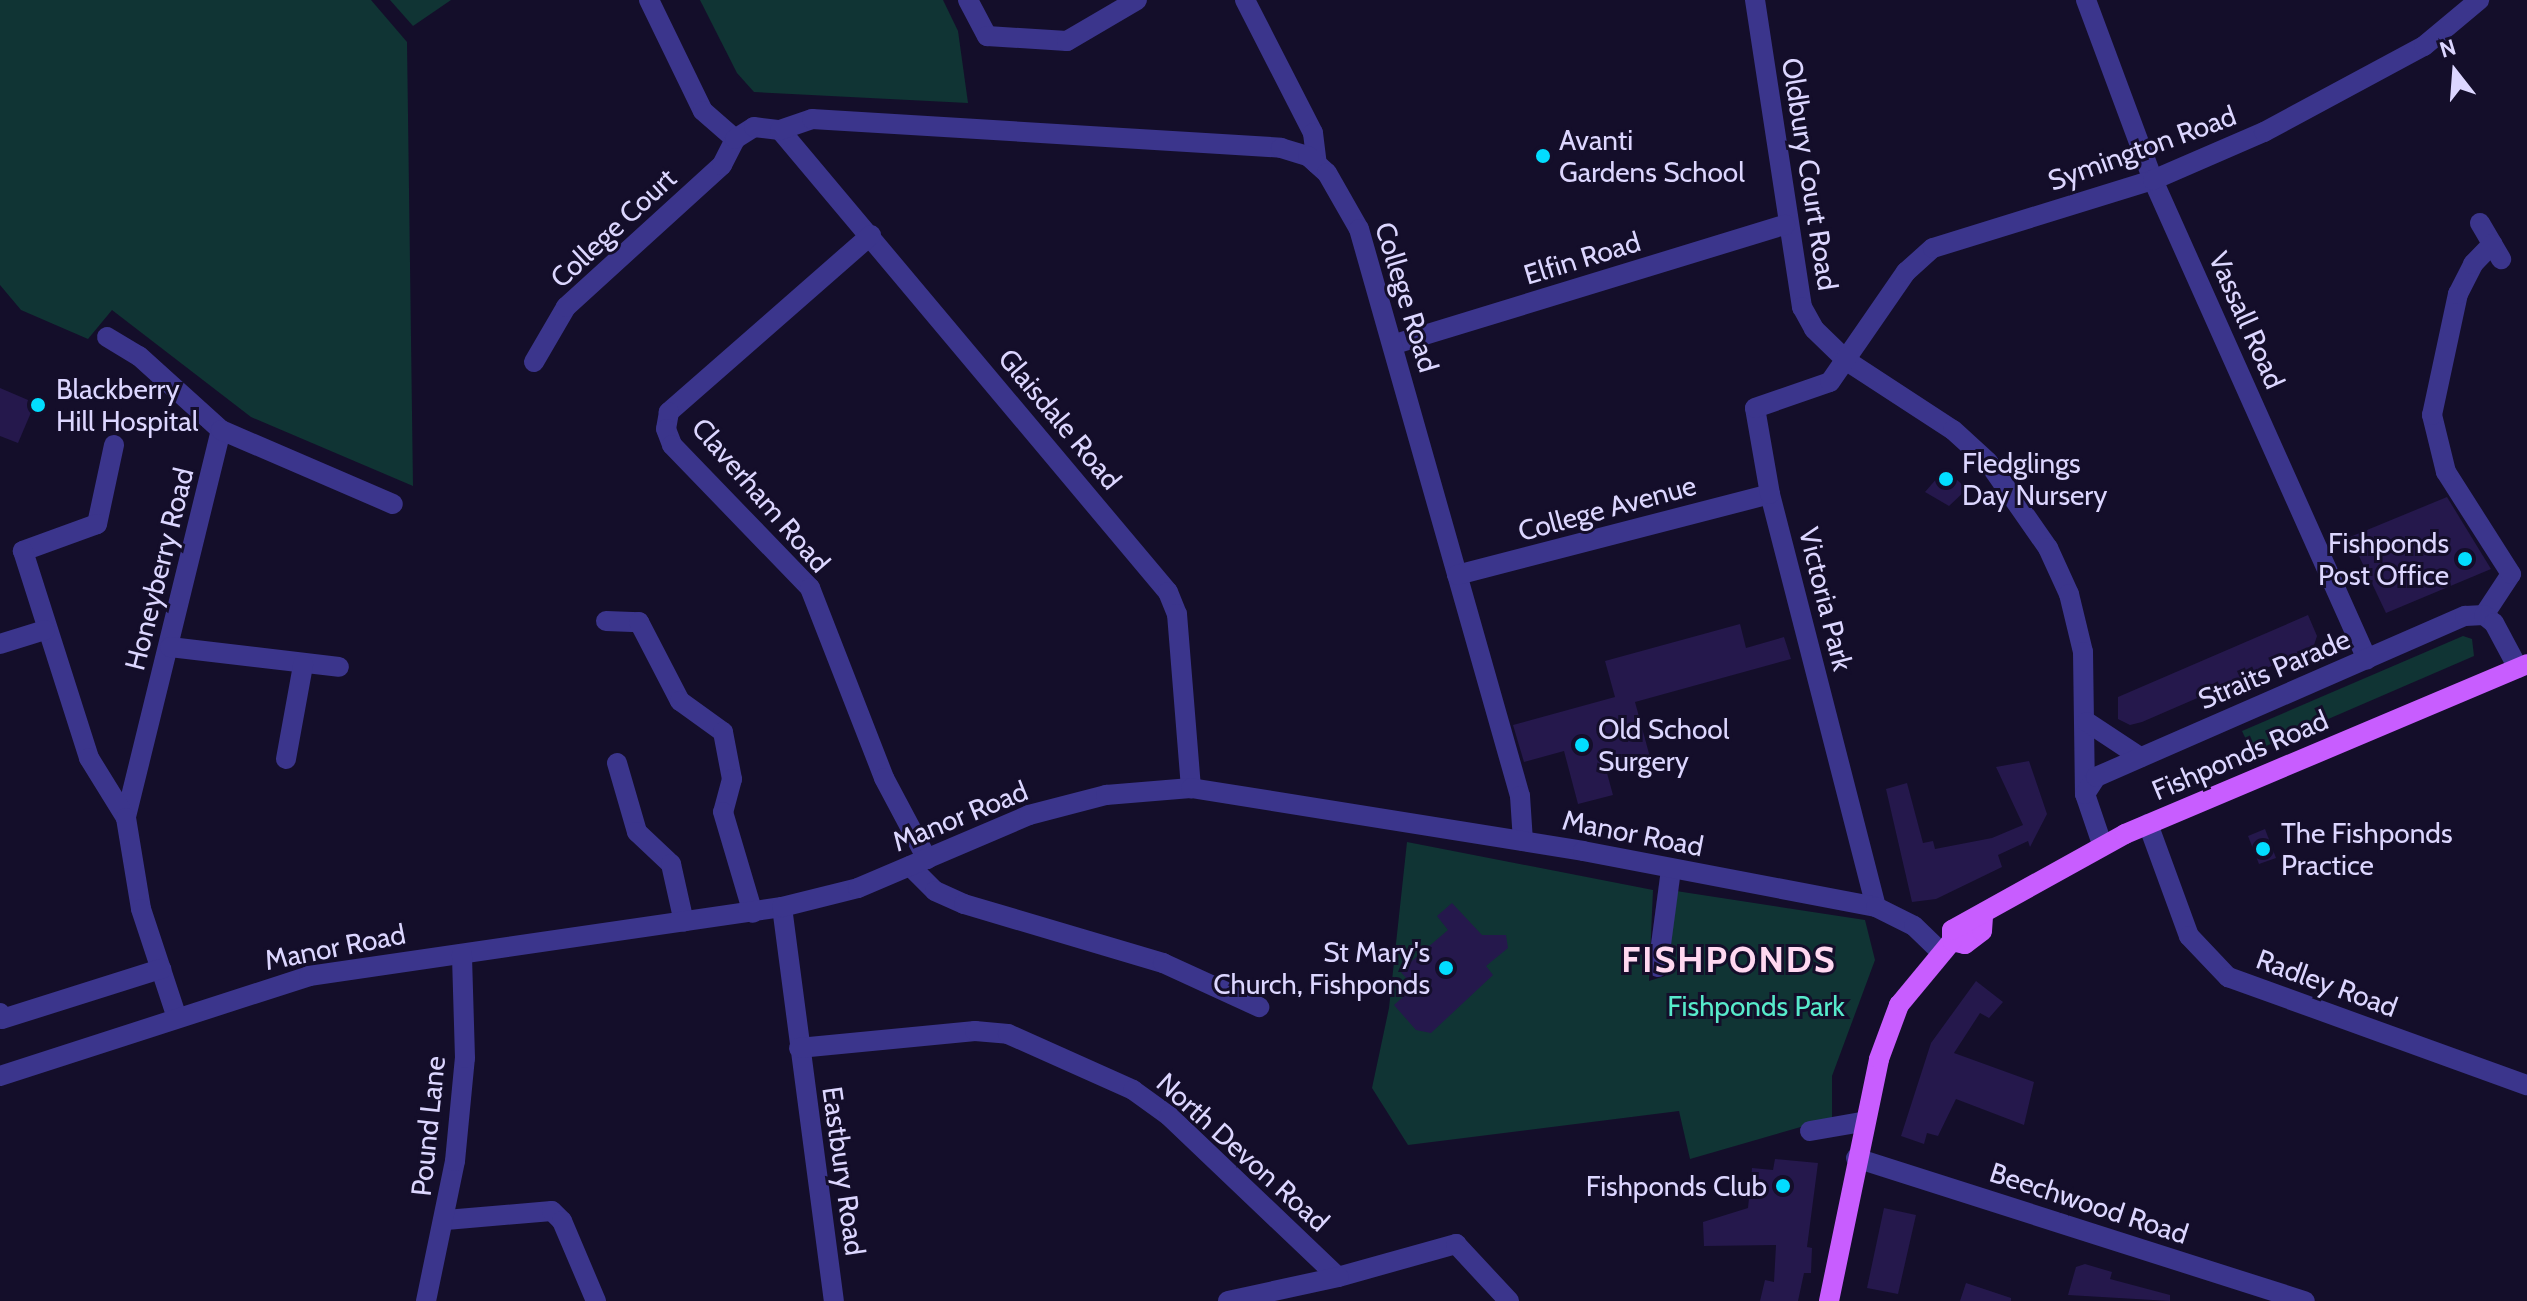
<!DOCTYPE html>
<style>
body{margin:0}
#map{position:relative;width:2527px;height:1301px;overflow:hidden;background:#140e2a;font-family:Cabin,sans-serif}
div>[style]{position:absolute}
.green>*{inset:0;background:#103434}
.building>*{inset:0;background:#25184c}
.minor>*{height:20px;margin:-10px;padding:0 10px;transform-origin:10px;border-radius:10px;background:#3b358c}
.major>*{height:20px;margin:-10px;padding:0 10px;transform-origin:10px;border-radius:10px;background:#c85dff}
.dots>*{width:22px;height:22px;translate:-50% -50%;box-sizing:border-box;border:4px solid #140e2a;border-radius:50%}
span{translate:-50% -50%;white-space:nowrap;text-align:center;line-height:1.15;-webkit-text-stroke:6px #140e2a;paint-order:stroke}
.poi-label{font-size:28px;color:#dcd6ff}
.left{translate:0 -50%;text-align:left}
.right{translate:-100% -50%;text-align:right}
.street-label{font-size:28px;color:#dcd6ff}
.park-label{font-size:28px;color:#57eacb}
.district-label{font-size:36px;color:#ffd8f0;font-weight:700;letter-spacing:2px}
.north{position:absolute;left:2415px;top:32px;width:80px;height:80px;-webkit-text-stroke:6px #140e2a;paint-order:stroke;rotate:343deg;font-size:22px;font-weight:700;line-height:32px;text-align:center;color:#dcd6ff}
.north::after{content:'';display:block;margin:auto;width:28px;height:36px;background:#dcd6ff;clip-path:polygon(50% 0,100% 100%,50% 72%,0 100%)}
</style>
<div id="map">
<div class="green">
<div style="clip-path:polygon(0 0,371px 0,407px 42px,413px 486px,251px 417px,112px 310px,88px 339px,21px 310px,0 285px)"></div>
<div style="clip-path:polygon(390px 0,451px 0,413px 26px)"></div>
<div style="clip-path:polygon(700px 0,943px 0,958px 31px,968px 103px,754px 92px,737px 73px)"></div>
<div style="clip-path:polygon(2463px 636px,2472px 639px,2474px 656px,2252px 752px,2242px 731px)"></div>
<div style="clip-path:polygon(1407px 842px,1653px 890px,1649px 981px,1665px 976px,1676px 891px,1865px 920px,1875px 960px,1832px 1076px,1832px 1118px,1690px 1159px,1679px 1111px,1408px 1145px,1372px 1088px,1389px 1008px)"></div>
</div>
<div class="building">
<div style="clip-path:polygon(0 388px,35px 403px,18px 443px,0 436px)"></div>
<div style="clip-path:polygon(1945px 469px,1967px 489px,1949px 506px,1925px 492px)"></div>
<div style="clip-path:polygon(2447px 497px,2491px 569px,2386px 613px,2350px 537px)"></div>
<div style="clip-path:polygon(2308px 615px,2317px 636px,2313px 648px,2142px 722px,2130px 725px,2118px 719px,2118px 697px)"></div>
<div style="clip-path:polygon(1740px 624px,1746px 648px,1784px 637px,1791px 659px,1635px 702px,1651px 761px,1607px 773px,1613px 795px,1578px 804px,1564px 751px,1524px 762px,1513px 725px,1615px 697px,1605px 661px)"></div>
<div style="clip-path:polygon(2029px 761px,2047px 814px,2030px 847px,2028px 841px,1998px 855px,2002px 867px,1936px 899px,1912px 902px,1886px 789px,1907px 783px,1923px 843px,1933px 841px,1935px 849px,1992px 838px,2023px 825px,1996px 767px)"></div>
<div style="clip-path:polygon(2265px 829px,2276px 858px,2259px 864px,2248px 836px)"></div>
<div style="clip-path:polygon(1452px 903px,1482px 935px,1506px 935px,1508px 948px,1486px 966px,1493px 975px,1431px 1033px,1416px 1030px,1394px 1005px,1414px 987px,1400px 971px,1448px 930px,1437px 916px)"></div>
<div style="clip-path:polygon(1976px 981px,2003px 1002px,1989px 1018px,1980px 1013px,1954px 1053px,2034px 1082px,2024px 1125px,1956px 1099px,1938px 1136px,1927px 1133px,1924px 1144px,1901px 1136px,1931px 1043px)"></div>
<div style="clip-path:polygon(1775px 1159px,1818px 1163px,1807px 1247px,1812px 1248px,1811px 1273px,1804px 1273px,1798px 1301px,1760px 1301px,1765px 1280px,1774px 1282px,1776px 1245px,1704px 1246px,1703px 1222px,1748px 1208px,1752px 1168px,1773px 1170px)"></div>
<div style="clip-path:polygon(1884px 1208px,1916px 1215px,1898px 1294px,1867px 1288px)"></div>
<div style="clip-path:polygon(2085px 1264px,2112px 1272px,2110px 1279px,2170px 1295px,2170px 1301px,2068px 1295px,2076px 1267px)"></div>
<div style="clip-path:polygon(1966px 1283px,2011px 1298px,2011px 1301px,1960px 1301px)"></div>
</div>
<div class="minor">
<div style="left:649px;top:0;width:123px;rotate:64.1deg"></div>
<div style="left:703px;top:111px;width:43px;rotate:41.2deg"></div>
<div style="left:968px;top:0;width:41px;rotate:62.2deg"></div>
<div style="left:987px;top:36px;width:80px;rotate:3.6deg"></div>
<div style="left:1067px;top:41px;width:81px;rotate:-30.4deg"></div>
<div style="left:1245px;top:0;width:149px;rotate:62.9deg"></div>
<div style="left:1313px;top:133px;width:31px;rotate:83deg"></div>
<div style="left:1755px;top:0;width:311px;rotate:81.3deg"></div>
<div style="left:1802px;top:307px;width:25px;rotate:61deg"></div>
<div style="left:1814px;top:329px;width:46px;rotate:44.1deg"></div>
<div style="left:1847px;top:361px;width:126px;rotate:33.1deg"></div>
<div style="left:1953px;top:430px;width:47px;rotate:42.4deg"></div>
<div style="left:1988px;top:462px;width:105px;rotate:55.1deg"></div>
<div style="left:2048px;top:548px;width:51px;rotate:65.5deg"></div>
<div style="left:2069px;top:594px;width:60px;rotate:76.4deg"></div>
<div style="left:2083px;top:652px;width:142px;rotate:89.2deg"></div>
<div style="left:2086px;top:0;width:192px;rotate:69.6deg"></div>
<div style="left:2153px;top:180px;width:525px;rotate:65.93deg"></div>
<div style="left:780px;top:130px;width:603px;rotate:49.98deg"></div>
<div style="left:1168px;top:592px;width:24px;rotate:68deg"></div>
<div style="left:1177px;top:614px;width:175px;rotate:85.4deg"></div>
<div style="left:2480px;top:223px;width:42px;rotate:59.7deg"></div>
<div style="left:871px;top:235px;width:269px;rotate:138.8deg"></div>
<div style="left:669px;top:412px;width:17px;rotate:100deg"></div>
<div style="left:666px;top:429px;width:17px;rotate:69deg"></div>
<div style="left:672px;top:445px;width:199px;rotate:46deg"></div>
<div style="left:810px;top:588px;width:204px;rotate:68.7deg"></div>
<div style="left:884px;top:778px;width:92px;rotate:62deg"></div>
<div style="left:107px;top:337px;width:37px;rotate:31deg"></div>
<div style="left:139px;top:356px;width:110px;rotate:42.1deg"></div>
<div style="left:221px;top:430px;width:399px;rotate:103.8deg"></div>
<div style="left:1395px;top:344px;width:408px;rotate:-17deg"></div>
<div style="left:534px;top:362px;width:64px;rotate:-59.8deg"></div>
<div style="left:566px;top:307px;width:211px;rotate:-42.3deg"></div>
<div style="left:722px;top:165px;width:29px;rotate:-63deg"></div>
<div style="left:735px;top:139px;width:22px;rotate:-32deg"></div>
<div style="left:754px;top:127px;width:26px;rotate:7deg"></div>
<div style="left:780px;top:130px;width:34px;rotate:-19deg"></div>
<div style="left:812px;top:119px;width:470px;rotate:3.5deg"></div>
<div style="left:1281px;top:148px;width:28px;rotate:17deg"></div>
<div style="left:1308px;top:156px;width:25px;rotate:42deg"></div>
<div style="left:1327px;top:173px;width:64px;rotate:60.3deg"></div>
<div style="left:1359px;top:229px;width:589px;rotate:74.15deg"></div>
<div style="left:1520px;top:796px;width:45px;rotate:86.2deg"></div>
<div style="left:221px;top:430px;width:187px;rotate:23.3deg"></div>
<div style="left:114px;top:445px;width:81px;rotate:102.1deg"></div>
<div style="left:97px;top:524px;width:79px;rotate:160deg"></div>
<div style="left:23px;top:551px;width:217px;rotate:72.3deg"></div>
<div style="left:89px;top:758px;width:70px;rotate:58.3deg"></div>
<div style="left:126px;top:818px;width:92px;rotate:80.6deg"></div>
<div style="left:141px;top:909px;width:112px;rotate:71.7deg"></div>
<div style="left:1457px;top:575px;width:323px;rotate:-14.5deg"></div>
<div style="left:2484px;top:615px;width:49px;rotate:-56.6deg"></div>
<div style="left:2511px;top:574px;width:121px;rotate:-122.5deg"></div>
<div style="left:2446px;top:472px;width:59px;rotate:-103.8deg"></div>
<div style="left:2432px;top:415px;width:124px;rotate:-77.9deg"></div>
<div style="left:2458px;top:294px;width:34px;rotate:-63deg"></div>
<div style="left:2473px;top:264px;width:28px;rotate:-46deg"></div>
<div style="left:606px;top:621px;width:33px;rotate:2deg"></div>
<div style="left:639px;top:622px;width:89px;rotate:62.6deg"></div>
<div style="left:680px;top:701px;width:53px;rotate:35.8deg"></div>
<div style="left:723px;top:732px;width:48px;rotate:79.2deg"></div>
<div style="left:732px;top:779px;width:34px;rotate:105deg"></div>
<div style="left:723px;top:812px;width:105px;rotate:73.5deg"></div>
<div style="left:0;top:644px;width:47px;rotate:-17.3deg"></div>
<div style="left:170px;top:647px;width:170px;rotate:6.7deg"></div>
<div style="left:2087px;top:722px;width:64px;rotate:33.4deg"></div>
<div style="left:286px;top:759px;width:96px;rotate:-79.7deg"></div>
<div style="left:617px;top:763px;width:72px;rotate:73.8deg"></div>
<div style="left:637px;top:832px;width:47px;rotate:43.3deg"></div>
<div style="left:671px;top:864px;width:59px;rotate:77.4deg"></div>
<div style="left:2148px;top:824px;width:119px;rotate:69.9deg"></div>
<div style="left:2189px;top:936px;width:57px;rotate:46.4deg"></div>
<div style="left:2228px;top:977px;width:318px;rotate:19.9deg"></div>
<div style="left:2102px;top:844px;width:53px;rotate:-108.8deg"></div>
<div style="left:2085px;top:794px;width:20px;rotate:-57deg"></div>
<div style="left:2096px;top:777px;width:403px;rotate:-23.6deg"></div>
<div style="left:2465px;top:616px;width:19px;rotate:-3deg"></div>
<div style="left:2484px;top:615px;width:13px;rotate:39deg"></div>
<div style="left:2494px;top:623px;width:51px;rotate:61.9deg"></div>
<div style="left:910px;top:866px;width:35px;rotate:45deg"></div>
<div style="left:935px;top:891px;width:32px;rotate:24deg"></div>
<div style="left:964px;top:904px;width:208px;rotate:16.5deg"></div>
<div style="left:1163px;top:963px;width:106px;rotate:24.6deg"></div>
<div style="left:782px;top:907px;width:397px;rotate:82.5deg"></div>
<div style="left:1876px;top:907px;width:426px;rotate:-104.4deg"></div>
<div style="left:1770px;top:494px;width:87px;rotate:-99.9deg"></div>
<div style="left:1755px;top:408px;width:79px;rotate:-19.1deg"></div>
<div style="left:1830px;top:382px;width:134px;rotate:-55.4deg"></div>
<div style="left:1906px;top:272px;width:36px;rotate:-42deg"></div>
<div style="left:1933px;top:248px;width:230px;rotate:-17.2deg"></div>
<div style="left:2153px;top:180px;width:121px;rotate:-23.4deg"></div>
<div style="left:2264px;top:132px;width:182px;rotate:-28.3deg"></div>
<div style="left:2424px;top:46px;width:72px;rotate:-39.9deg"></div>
<div style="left:1658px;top:967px;width:99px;rotate:-82.4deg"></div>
<div style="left:0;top:1013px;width:6px;rotate:72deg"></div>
<div style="left:2px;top:1019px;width:167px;rotate:-17.5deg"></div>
<div style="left:799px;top:1048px;width:177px;rotate:-5.5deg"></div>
<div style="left:975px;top:1031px;width:33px;rotate:5deg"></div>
<div style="left:1008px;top:1034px;width:137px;rotate:24.1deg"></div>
<div style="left:1133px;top:1090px;width:44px;rotate:35.8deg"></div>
<div style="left:1169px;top:1116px;width:233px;rotate:43.6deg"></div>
<div style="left:1338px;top:1277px;width:123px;rotate:-15.6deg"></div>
<div style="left:1456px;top:1244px;width:78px;rotate:47.1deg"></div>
<div style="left:0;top:1076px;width:325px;rotate:-17.9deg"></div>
<div style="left:309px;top:976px;width:478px;rotate:-8.3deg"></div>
<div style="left:782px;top:907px;width:78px;rotate:-14deg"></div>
<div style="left:858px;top:888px;width:186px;rotate:-23.1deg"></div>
<div style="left:1029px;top:815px;width:80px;rotate:-14.6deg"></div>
<div style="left:1106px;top:795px;width:85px;rotate:-4.7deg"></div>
<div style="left:1191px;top:788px;width:397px;rotate:9.1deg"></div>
<div style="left:1583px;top:851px;width:298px;rotate:10.8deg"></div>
<div style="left:1876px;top:907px;width:42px;rotate:26.6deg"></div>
<div style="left:1914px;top:926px;width:37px;rotate:44deg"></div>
<div style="left:1810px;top:1131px;width:53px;rotate:-9.8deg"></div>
<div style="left:1856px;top:1158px;width:471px;rotate:17.7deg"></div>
<div style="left:446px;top:1220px;width:106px;rotate:-4.9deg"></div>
<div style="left:552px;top:1211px;width:14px;rotate:45deg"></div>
<div style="left:562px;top:1221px;width:87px;rotate:67deg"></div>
<div style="left:426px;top:1301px;width:143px;rotate:-78.3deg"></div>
<div style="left:455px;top:1161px;width:103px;rotate:-84.5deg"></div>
<div style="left:465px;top:1058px;width:104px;rotate:-91.7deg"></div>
<div style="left:1228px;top:1301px;width:113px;rotate:-12.3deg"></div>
</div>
<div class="major">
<div style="left:1952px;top:941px;width:13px;rotate:13deg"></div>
<div style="left:1965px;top:944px;width:21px;rotate:-37deg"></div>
<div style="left:1982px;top:931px;width:16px;rotate:-86deg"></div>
<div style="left:1829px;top:1301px;width:247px;rotate:-78.3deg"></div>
<div style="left:1879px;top:1059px;width:58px;rotate:-69.7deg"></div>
<div style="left:1899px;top:1005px;width:83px;rotate:-50.4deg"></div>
<div style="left:1952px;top:941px;width:11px;rotate:-90deg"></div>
<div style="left:1952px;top:930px;width:198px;rotate:-29deg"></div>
<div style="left:2125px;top:834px;width:436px;rotate:-22.9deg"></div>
</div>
<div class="dots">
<div style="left:1543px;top:156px;background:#02ddff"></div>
<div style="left:38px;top:405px;background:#02ddff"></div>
<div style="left:1946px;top:479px;background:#02ddff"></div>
<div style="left:2465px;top:559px;background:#02ddff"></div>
<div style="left:1582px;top:745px;background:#02ddff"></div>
<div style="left:2263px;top:849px;background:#02ddff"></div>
<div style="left:1446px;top:968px;background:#02ddff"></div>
<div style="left:1783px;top:1186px;background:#02ddff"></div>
</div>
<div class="poi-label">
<span class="left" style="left:1559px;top:156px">Avanti<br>Gardens School</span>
<span class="left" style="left:56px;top:405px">Blackberry<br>Hill Hospital</span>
<span class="left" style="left:1962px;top:479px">Fledglings<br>Day Nursery</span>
<span class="right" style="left:2449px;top:559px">Fishponds<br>Post Office</span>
<span class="left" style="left:1598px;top:745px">Old School<br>Surgery</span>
<span class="left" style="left:2281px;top:849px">The Fishponds<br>Practice</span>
<span class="right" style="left:1430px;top:968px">St Mary's<br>Church, Fishponds</span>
<span class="right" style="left:1767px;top:1186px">Fishponds Club</span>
</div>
<div class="street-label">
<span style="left:2142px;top:148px;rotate:-20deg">Symington Road</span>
<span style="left:1810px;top:174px;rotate:81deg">Oldbury Court Road</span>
<span style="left:613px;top:228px;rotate:-43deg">College Court</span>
<span style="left:1582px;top:258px;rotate:-17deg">Elfin Road</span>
<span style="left:1407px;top:297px;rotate:73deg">College Road</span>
<span style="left:2247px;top:320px;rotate:66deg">Vassall Road</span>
<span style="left:1060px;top:419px;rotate:50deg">Glaisdale Road</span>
<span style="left:761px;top:495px;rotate:49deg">Claverham Road</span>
<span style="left:1607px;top:508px;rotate:-15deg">College Avenue</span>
<span style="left:159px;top:569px;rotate:-76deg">Honeyberry Road</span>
<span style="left:1826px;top:599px;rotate:76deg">Victoria Park</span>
<span style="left:2274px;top:669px;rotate:-23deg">Straits Parade</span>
<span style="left:2240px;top:755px;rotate:-23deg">Fishponds Road</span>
<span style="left:960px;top:816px;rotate:-22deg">Manor Road</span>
<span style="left:1633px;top:833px;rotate:11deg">Manor Road</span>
<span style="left:335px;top:947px;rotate:-11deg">Manor Road</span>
<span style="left:2327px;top:983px;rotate:20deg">Radley Road</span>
<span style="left:428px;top:1126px;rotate:-84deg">Pound Lane</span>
<span style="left:1243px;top:1152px;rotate:42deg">North Devon Road</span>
<span style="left:844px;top:1171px;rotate:82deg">Eastbury Road</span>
<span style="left:2089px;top:1203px;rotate:18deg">Beechwood Road</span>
</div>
<div class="park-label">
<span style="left:1756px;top:1006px">Fishponds Park</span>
</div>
<div class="district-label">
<span style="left:1729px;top:960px">FISHPONDS</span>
</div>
<div class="north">N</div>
</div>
